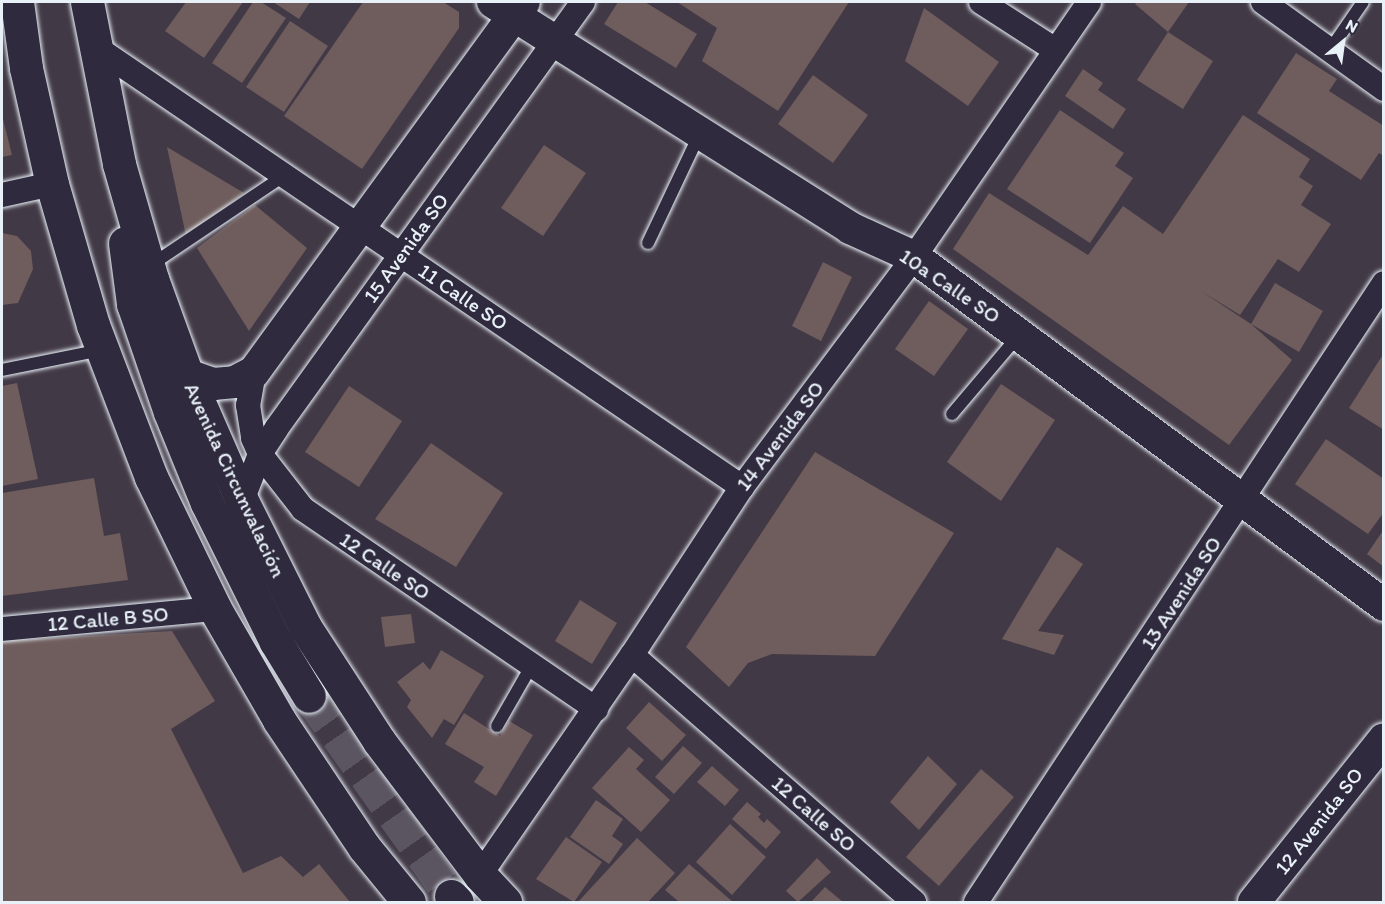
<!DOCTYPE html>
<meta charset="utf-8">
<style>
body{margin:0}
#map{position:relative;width:1385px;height:904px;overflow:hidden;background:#423946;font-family:Itim,sans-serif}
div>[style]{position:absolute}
.building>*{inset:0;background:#6f5c5c}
.trunk-tunnel>*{height:33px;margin-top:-16.5px;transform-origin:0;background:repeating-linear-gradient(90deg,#5b5561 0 33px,transparent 0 49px)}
.roads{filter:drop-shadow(0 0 2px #e8f1f8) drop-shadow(0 0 2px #e8f1f8)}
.service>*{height:12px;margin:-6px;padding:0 6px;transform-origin:6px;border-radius:6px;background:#2f2a3d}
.minor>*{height:24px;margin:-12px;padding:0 12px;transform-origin:12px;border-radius:12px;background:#2f2a3d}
.tertiary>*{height:32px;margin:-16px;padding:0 16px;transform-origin:16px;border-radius:16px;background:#2f2a3d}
.trunk>*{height:33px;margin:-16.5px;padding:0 16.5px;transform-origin:16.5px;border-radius:16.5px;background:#2f2a3d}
span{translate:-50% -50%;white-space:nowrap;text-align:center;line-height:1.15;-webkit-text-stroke:5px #2f2a3d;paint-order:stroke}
.street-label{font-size:21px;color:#e8f1f8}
.frame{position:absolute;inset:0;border:3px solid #e8f1f8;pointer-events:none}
.north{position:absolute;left:1313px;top:12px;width:60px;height:60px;-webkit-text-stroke:4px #2f2a3d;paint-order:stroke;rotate:29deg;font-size:16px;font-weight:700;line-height:24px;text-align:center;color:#e8f1f8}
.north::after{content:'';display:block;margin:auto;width:21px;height:27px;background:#e8f1f8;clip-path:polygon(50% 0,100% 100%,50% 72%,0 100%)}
</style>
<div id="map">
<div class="building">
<div style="clip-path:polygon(186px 2px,243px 2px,204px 58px,165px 31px)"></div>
<div style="clip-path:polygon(253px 2px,261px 2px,286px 18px,242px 83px,212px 63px)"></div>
<div style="clip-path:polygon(273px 2px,310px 2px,299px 19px)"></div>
<div style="clip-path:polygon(363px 2px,443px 2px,459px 12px,459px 28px,362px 169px,284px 116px)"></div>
<div style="clip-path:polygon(618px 2px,645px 2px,697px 34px,676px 68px,604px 24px)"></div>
<div style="clip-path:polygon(677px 2px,849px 2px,778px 111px,702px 61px,717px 28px)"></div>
<div style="clip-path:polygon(1137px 2px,1189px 2px,1168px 32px,1135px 4px)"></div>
<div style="clip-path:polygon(924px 8px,999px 62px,968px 106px,905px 61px)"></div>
<div style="clip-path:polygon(290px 21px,328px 46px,284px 112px,246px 87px)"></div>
<div style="clip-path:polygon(1168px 32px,1213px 61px,1183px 109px,1137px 80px)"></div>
<div style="clip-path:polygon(1296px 53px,1337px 79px,1329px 91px,1384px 126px,1384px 156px,1379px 153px,1361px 180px,1257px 113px)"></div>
<div style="clip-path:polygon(1083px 69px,1103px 83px,1098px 90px,1126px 109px,1113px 129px,1065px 96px)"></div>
<div style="clip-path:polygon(813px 75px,868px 115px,833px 163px,778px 124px)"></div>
<div style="clip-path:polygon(1060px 110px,1124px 153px,1115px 166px,1133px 178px,1090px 243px,1007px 189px)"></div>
<div style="clip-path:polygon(2px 115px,12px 155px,2px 157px)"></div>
<div style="clip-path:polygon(1243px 115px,1310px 159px,1299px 177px,1313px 186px,1301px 205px,1331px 224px,1299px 272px,1278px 259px,1240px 315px,1201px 291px,1251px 324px,1275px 283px,1323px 311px,1299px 352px,1251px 324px,1292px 360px,1229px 445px,953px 249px,989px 193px,1088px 255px,1123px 206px,1163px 234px)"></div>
<div style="clip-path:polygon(544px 145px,586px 173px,543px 236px,501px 208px)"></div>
<div style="clip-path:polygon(167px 147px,244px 193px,186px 236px)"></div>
<div style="clip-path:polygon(255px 205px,307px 248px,249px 331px,197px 248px)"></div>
<div style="clip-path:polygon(2px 233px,17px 236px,31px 251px,33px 269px,18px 303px,2px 305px)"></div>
<div style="clip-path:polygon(823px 262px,852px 277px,821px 341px,792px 326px)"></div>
<div style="clip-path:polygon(929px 301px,968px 329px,934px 376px,895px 349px)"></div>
<div style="clip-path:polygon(1382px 356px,1384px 357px,1384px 430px,1349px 408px)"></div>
<div style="clip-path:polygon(17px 383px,38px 479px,2px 486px,2px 386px)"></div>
<div style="clip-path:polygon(1001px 384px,1055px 420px,1001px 501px,947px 462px)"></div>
<div style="clip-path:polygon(349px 386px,402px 421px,359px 487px,305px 452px)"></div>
<div style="clip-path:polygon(1326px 439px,1384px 479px,1384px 512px,1368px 534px,1295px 484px)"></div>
<div style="clip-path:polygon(431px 443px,503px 493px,456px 567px,375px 519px)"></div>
<div style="clip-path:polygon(815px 452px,954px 533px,875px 656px,772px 654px,748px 663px,729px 687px,686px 647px)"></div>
<div style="clip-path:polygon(94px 478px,104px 536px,120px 533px,128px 580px,2px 596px,2px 493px)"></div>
<div style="clip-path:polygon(1384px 529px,1384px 567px,1367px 554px)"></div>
<div style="clip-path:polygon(1057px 547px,1083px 564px,1038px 631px,1064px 635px,1054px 655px,1002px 639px)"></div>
<div style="clip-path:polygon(580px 600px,617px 623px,592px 664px,555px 641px)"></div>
<div style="clip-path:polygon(411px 614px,415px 643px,385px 647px,381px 617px)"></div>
<div style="clip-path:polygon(172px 631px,215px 701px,171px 729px,243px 873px,281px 856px,303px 877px,319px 864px,350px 902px,2px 902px,2px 641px)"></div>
<div style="clip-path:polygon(441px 650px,484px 676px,454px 725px,444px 719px,432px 738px,407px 707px,411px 700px,397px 682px,423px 662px,430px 670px)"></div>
<div style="clip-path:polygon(649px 702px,686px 735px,662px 761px,626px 728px)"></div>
<div style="clip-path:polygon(464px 713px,500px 736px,509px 721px,533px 735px,496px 796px,474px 782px,484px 767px,445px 744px)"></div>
<div style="clip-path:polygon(683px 746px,702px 763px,674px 794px,655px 777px)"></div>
<div style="clip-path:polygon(629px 747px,644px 760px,636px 769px,670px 800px,641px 832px,592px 788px)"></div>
<div style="clip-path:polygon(928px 756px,957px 784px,919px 830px,890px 802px)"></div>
<div style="clip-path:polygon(712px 766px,739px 790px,725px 806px,697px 782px)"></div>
<div style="clip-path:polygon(981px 769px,1014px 797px,939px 886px,906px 857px)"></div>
<div style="clip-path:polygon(596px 800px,623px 819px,612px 836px,623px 844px,609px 864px,570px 837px)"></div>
<div style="clip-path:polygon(747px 802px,761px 814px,758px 817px,764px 823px,767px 819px,781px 832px,766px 849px,732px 819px)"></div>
<div style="clip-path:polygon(730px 824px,766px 857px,732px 895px,696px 862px)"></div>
<div style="clip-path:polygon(566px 837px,602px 862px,574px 902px,536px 879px)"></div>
<div style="clip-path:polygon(637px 838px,675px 873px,648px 902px,578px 902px)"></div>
<div style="clip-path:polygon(817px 858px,831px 872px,798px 902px,786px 891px)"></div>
<div style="clip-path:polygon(689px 864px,733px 902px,679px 902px,665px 890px)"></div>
<div style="clip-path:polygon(825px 887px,843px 902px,811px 902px)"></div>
</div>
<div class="trunk-tunnel">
<div style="left:309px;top:696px;width:245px;rotate:54.6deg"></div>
</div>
<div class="roads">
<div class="service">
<div style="left:1330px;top:50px;width:58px;rotate:-55.5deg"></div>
<div style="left:648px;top:243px;width:119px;rotate:-64.7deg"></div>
<div style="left:151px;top:265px;width:161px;rotate:-33.9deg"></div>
<div style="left:2px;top:370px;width:101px;rotate:-11.4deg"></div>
<div style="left:952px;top:414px;width:104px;rotate:-49.7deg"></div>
<div style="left:497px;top:726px;width:70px;rotate:-60.2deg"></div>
</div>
<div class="minor">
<div style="left:981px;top:2px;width:87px;rotate:32.8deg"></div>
<div style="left:1263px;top:2px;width:149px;rotate:35.7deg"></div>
<div style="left:94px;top:46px;width:784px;rotate:34.24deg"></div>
<div style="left:2px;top:195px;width:51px;rotate:-12.4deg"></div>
<div style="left:254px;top:372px;width:34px;rotate:100deg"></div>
<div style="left:248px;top:405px;width:33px;rotate:81deg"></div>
<div style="left:253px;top:438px;width:17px;rotate:66deg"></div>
<div style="left:260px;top:454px;width:70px;rotate:52deg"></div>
<div style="left:303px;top:509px;width:355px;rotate:34.3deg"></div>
<div style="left:242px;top:501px;width:50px;rotate:-69deg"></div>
<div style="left:260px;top:454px;width:30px;rotate:-57deg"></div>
<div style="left:276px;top:429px;width:526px;rotate:-54.29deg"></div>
<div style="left:2px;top:629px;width:214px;rotate:-5.4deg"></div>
<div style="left:632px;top:655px;width:375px;rotate:41.2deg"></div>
<div style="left:480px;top:875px;width:267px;rotate:-55.4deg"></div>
<div style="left:632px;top:655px;width:201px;rotate:-56.8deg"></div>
<div style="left:742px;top:487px;width:287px;rotate:-53.2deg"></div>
<div style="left:914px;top:257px;width:309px;rotate:-55.5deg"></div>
<div style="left:976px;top:902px;width:741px;rotate:-56.61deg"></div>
</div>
<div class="tertiary">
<div style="left:493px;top:2px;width:423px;rotate:32.3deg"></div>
<div style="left:850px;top:228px;width:70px;rotate:24.4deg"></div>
<div style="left:914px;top:257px;width:585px;rotate:36.52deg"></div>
<div style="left:187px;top:375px;width:28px;rotate:19deg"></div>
<div style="left:213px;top:384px;width:22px;rotate:-5deg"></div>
<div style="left:235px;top:382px;width:21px;rotate:-28deg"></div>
<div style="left:254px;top:372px;width:458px;rotate:-53.9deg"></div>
<div style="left:1254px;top:902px;width:208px;rotate:-51.4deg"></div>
</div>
<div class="trunk">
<div style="left:17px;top:2px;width:67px;rotate:82.2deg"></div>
<div style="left:26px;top:68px;width:119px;rotate:77.4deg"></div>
<div style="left:52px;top:184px;width:147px;rotate:73.8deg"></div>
<div style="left:93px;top:325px;width:163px;rotate:69.1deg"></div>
<div style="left:151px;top:477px;width:147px;rotate:64.1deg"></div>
<div style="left:215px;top:609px;width:128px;rotate:60deg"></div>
<div style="left:279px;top:720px;width:153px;rotate:56.2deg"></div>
<div style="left:364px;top:847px;width:71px;rotate:50.7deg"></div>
<div style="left:87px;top:2px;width:165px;rotate:78.8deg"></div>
<div style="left:119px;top:164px;width:120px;rotate:74deg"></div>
<div style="left:152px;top:279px;width:102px;rotate:70deg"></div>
<div style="left:187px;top:375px;width:137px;rotate:66.4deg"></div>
<div style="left:242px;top:501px;width:141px;rotate:63.4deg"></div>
<div style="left:305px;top:627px;width:136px;rotate:57deg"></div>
<div style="left:379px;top:741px;width:168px;rotate:53deg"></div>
<div style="left:480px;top:875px;width:37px;rotate:47deg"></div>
<div style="left:125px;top:243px;width:62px;rotate:82.5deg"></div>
<div style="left:133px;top:304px;width:114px;rotate:71.1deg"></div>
<div style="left:170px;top:412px;width:98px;rotate:67.9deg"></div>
<div style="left:207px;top:503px;width:155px;rotate:63.6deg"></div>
<div style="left:276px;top:642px;width:63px;rotate:58.6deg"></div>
<div style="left:451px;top:896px;width:8px;rotate:45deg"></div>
</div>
</div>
<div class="street-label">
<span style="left:406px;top:248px;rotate:-54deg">15 Avenida SO</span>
<span style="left:950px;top:286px;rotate:34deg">10a Calle SO</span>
<span style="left:463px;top:297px;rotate:34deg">11 Calle SO</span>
<span style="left:780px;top:436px;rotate:-53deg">14 Avenida SO</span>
<span style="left:235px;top:480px;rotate:65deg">Avenida Circunvalación</span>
<span style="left:385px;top:566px;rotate:34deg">12 Calle SO</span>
<span style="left:1181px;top:593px;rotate:-57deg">13 Avenida SO</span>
<span style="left:108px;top:619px;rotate:-5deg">12 Calle B SO</span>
<span style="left:814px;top:814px;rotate:41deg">12 Calle SO</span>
<span style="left:1319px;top:821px;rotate:-52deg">12 Avenida SO</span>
</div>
<div class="frame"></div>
<div class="north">N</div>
</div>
